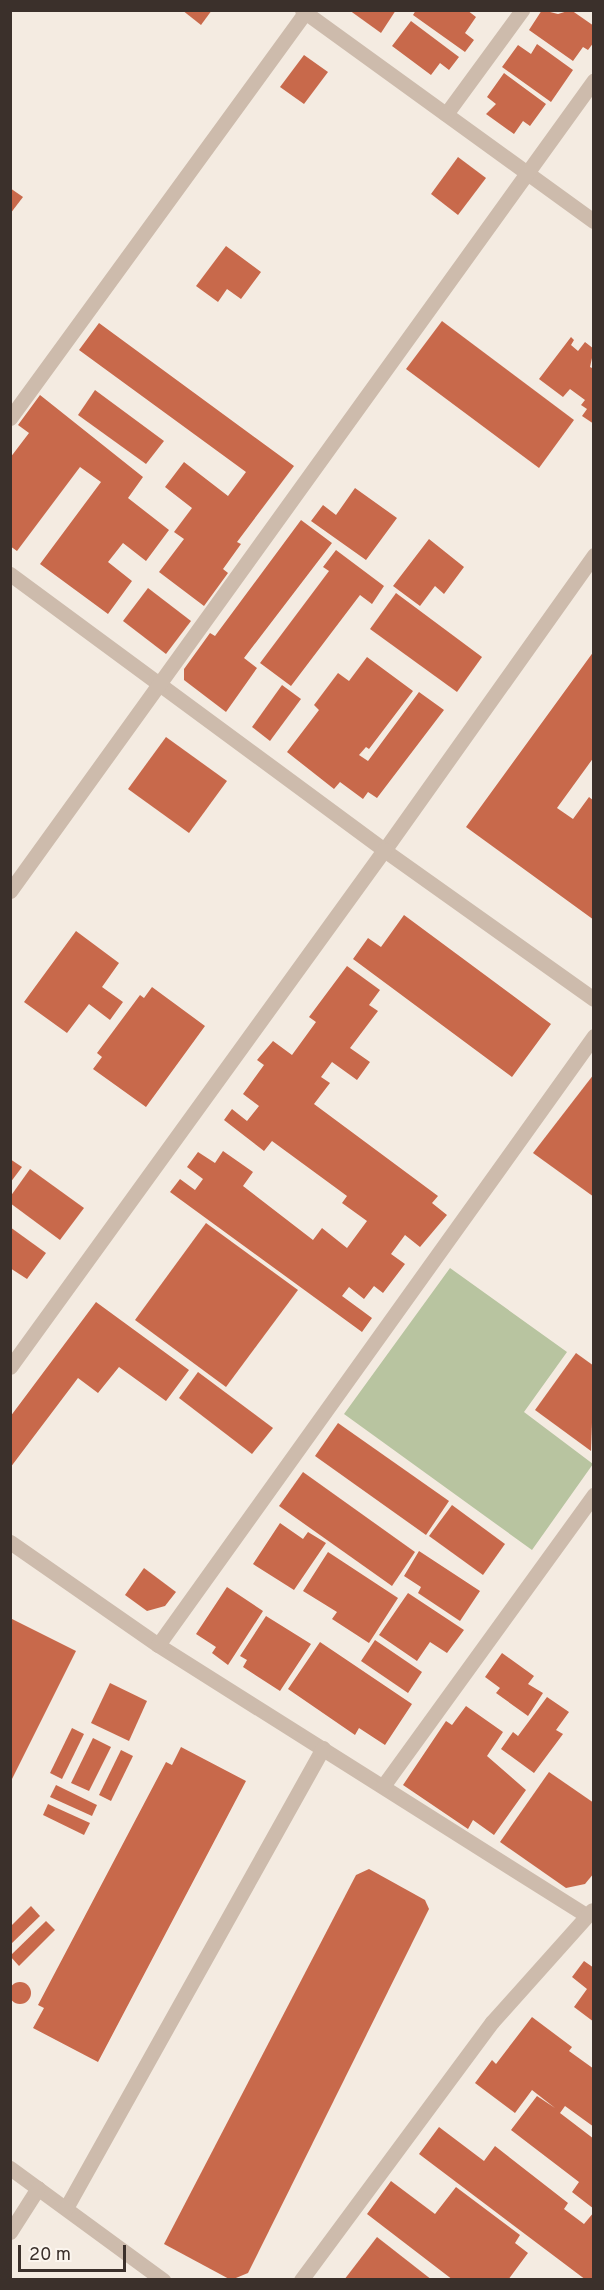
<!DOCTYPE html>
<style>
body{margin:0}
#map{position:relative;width:604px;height:2290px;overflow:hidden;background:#f4ebe1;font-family:Overpass,sans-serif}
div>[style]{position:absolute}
.green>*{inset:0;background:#b8c4a0}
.building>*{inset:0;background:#c8694b}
.round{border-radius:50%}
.minor>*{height:15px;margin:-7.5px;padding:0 7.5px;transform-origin:7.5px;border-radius:7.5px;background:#cdbbac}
span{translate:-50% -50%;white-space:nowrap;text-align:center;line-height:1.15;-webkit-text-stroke:4.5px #fbf5ee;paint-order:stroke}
.frame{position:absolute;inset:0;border:12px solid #3b302b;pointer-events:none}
.scale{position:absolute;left:18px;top:2245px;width:108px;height:27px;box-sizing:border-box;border:3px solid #3b302b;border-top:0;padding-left:8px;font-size:18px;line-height:21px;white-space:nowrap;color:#3b302b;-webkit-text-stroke:4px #fbf5ee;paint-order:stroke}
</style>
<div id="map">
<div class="green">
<div style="clip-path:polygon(450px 1268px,567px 1352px,524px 1412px,593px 1464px,532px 1550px,344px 1414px)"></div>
</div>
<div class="building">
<div style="clip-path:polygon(182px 10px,212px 10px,201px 25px)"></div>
<div style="clip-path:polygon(349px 10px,396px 10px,381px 33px)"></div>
<div style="clip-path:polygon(416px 10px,467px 10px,476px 17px,465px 33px,474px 40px,465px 52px,413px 15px)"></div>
<div style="clip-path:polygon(542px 10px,558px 14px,571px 10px,594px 26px,594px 42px,588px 50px,583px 47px,573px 61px,529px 30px)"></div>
<div style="clip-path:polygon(411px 21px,459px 57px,449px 70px,440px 63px,431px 75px,392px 46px)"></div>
<div style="clip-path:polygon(537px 44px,573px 70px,551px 102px,502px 67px,518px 45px,531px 54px)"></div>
<div style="clip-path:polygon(304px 55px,328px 72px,304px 104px,280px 87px)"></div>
<div style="clip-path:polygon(504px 73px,546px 104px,530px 126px,523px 121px,514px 134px,486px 114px,496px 104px,487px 97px)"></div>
<div style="clip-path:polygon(458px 157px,486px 178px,458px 215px,431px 194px)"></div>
<div style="clip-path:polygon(10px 188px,23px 197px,10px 214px)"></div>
<div style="clip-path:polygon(226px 246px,261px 272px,241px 299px,227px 289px,218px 302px,196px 286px)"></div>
<div style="clip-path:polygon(442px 321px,574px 420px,539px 468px,406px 369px)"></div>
<div style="clip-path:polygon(99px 323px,294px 466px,237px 542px,241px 544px,223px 569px,228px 573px,204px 606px,159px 572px,184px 539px,174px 532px,192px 508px,165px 487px,184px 462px,228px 496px,246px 472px,79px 350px)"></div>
<div style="clip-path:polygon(571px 337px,574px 340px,571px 345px,578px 351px,585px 342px,594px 349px,590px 367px,594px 369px,594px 424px,582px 416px,587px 409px,581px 405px,585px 400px,570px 389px,563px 397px,539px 379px)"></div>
<div style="clip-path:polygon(95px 390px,164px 441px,146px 464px,78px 415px)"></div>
<div style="clip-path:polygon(40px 395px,143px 477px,128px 498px,169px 530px,146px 561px,123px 543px,108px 562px,132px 581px,108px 614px,40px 564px,101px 482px,80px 467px,17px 551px,10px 546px,10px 458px,29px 433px,18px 425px)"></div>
<div style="clip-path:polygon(355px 488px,397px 518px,366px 560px,311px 521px,323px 505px,336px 515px)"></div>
<div style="clip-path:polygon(301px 520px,332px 543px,244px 658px,257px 668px,226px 712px,184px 680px,184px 669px,210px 633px,215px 636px)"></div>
<div style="clip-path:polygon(429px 539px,464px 567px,444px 594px,435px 586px,420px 606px,393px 586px)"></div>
<div style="clip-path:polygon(336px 550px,384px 586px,372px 604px,360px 595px,291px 686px,260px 663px,329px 571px,323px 567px)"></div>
<div style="clip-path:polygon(148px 588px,191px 621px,166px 654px,123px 621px)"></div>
<div style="clip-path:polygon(396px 593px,482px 657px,457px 692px,370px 629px)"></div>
<div style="clip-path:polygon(594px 651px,594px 757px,557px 808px,573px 819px,589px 797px,594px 801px,594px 920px,466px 827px)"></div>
<div style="clip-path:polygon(367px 657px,413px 691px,369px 749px,366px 747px,359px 755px,368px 761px,419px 692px,444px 710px,377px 798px,368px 792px,363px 799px,340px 782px,334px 789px,287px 752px,319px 710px,314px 705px,338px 673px,349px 681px)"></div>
<div style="clip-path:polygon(282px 685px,301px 699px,270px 741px,252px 727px)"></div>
<div style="clip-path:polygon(166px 737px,227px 781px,189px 833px,128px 789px)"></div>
<div style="clip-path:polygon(404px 915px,551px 1024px,512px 1077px,353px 959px,368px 938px,381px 947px)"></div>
<div style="clip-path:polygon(76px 931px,119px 963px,102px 987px,123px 1002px,110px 1020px,89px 1004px,67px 1033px,24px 1002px)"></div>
<div style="clip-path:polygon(347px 966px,380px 990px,369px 1005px,378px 1011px,350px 1048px,370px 1062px,357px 1080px,332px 1062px,321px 1077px,330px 1083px,314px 1104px,438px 1196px,432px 1203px,447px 1215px,420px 1247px,405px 1235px,391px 1254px,405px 1264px,383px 1293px,374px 1286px,364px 1299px,349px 1287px,342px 1296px,372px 1318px,362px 1332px,170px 1192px,180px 1179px,195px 1190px,203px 1179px,187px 1167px,198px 1152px,215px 1163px,223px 1151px,253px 1172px,243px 1186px,313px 1240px,322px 1228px,347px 1248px,367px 1221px,342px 1203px,347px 1196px,272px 1141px,264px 1151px,224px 1120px,232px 1109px,247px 1121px,259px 1106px,243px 1094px,264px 1065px,257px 1060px,273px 1041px,292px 1055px,316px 1022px,309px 1017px)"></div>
<div style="clip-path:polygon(152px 987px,205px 1026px,146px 1107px,93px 1069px,102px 1057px,97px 1053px,140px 995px,144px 998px)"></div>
<div style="clip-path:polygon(594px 1074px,594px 1197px,533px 1153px)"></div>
<div style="clip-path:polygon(10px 1159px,22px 1167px,10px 1183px)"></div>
<div style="clip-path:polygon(30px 1169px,84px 1208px,60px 1240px,10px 1203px,10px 1197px)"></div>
<div style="clip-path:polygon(206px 1223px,298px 1290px,226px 1387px,135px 1320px)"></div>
<div style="clip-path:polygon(10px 1227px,46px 1253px,27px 1279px,10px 1268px)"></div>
<div style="clip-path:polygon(96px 1302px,189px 1370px,166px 1401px,119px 1367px,98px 1393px,78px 1378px,10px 1468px,10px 1417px)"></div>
<div style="clip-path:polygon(576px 1353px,594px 1366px,591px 1451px,535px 1410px)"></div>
<div style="clip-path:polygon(198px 1372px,273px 1428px,252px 1454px,179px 1398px)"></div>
<div style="clip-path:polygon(338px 1423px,449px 1501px,426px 1535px,315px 1456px)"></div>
<div style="clip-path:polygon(303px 1472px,415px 1552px,392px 1586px,279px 1506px)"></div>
<div style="clip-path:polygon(452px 1505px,505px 1544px,483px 1575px,429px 1536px)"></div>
<div style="clip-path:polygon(280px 1523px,303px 1539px,308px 1532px,326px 1543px,294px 1590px,253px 1564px)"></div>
<div style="clip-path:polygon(419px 1551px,480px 1591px,460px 1621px,418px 1593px,421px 1587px,404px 1576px)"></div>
<div style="clip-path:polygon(328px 1552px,398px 1598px,369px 1643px,332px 1619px,337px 1612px,303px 1591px)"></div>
<div style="clip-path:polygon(144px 1568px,176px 1592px,165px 1606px,147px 1611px,125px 1595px)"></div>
<div style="clip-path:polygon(227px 1587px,263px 1611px,228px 1665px,212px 1653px,216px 1647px,196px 1634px)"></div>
<div style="clip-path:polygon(408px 1593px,464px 1630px,447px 1653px,430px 1642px,417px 1661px,379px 1635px)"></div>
<div style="clip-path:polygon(266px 1616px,311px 1644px,280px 1691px,243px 1667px,247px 1660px,240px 1656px)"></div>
<div style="clip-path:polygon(10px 1618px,76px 1651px,10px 1783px)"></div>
<div style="clip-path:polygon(375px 1640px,422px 1672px,408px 1693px,361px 1661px)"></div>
<div style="clip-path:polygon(320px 1642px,412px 1704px,385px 1745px,359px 1728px,355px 1735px,288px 1689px)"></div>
<div style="clip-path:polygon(502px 1653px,534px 1676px,528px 1684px,543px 1693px,528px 1716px,496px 1693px,500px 1688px,485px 1677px)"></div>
<div style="clip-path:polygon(110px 1683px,147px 1701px,129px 1741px,91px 1723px)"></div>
<div style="clip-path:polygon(547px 1697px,569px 1712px,556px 1730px,563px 1734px,534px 1773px,501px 1749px,513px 1732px,518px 1736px)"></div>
<div style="clip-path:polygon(466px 1706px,503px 1732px,487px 1756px,526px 1790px,494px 1835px,473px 1820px,468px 1829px,403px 1785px,446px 1721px,452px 1725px)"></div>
<div style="clip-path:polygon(72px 1728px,84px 1734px,62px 1779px,50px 1773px)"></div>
<div style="clip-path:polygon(93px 1738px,111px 1747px,89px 1791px,71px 1783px)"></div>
<div style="clip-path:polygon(181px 1747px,246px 1781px,98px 2062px,33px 2028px,44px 2008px,38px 2005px,166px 1762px,172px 1765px)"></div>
<div style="clip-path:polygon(121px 1750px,133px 1756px,111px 1801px,99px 1795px)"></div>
<div style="clip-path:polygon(549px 1772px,594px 1803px,594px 1873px,585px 1884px,566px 1888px,500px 1842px)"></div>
<div style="clip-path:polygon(56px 1785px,97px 1805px,92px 1816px,50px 1797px)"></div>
<div style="clip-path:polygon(48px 1804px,90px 1823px,84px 1835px,43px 1815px)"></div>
<div style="clip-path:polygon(369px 1869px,425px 1900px,429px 1909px,248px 2273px,231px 2280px,164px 2244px,356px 1875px)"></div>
<div style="clip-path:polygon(31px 1906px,40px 1916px,10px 1945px,10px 1927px)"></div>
<div style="clip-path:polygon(46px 1921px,55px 1930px,19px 1966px,10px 1956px)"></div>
<div style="clip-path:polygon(584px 1961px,594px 1968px,594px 2022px,574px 2007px,587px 1989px,572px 1977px)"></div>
<div class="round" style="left:9px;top:1982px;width:22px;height:22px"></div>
<div style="clip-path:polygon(532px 2017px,572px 2047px,569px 2051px,594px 2069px,594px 2127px,565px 2106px,560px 2113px,594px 2139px,594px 2209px,572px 2192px,579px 2182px,511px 2130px,537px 2096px,555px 2108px,532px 2090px,515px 2113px,475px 2083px,492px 2060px,496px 2064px)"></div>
<div style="clip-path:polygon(439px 2127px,484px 2161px,495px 2146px,568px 2203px,564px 2209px,584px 2224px,594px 2212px,594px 2280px,586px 2280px,419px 2154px)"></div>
<div style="clip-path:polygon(391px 2181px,435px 2214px,456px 2187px,520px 2235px,515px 2243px,528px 2253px,508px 2280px,453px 2280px,367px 2214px)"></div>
<div style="clip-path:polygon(377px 2237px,432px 2280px,344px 2280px)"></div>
</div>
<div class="minor">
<div style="left:302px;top:10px;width:360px;rotate:35.9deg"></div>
<div style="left:446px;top:114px;width:129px;rotate:-53.8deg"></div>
<div style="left:10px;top:418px;width:505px;rotate:-53.95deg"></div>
<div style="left:594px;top:555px;width:362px;rotate:125.4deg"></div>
<div style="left:384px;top:850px;width:257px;rotate:35.4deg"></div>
<div style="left:10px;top:574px;width:465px;rotate:36.4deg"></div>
<div style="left:384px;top:850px;width:638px;rotate:125.88deg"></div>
<div style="left:10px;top:891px;width:999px;rotate:-54.24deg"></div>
<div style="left:10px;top:1542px;width:180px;rotate:34.8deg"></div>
<div style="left:158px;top:1645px;width:506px;rotate:32.25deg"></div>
<div style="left:158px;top:1645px;width:749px;rotate:-54.4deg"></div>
<div style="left:383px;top:1786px;width:360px;rotate:-54.1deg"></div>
<div style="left:10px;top:2168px;width:190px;rotate:36.2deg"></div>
<div style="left:66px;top:2208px;width:527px;rotate:-60.81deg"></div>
<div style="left:10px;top:2232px;width:52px;rotate:-57.5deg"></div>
<div style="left:301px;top:2280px;width:321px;rotate:-53.5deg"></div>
<div style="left:492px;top:2022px;width:150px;rotate:-48.2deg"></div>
</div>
<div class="frame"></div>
<div class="scale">20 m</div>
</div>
